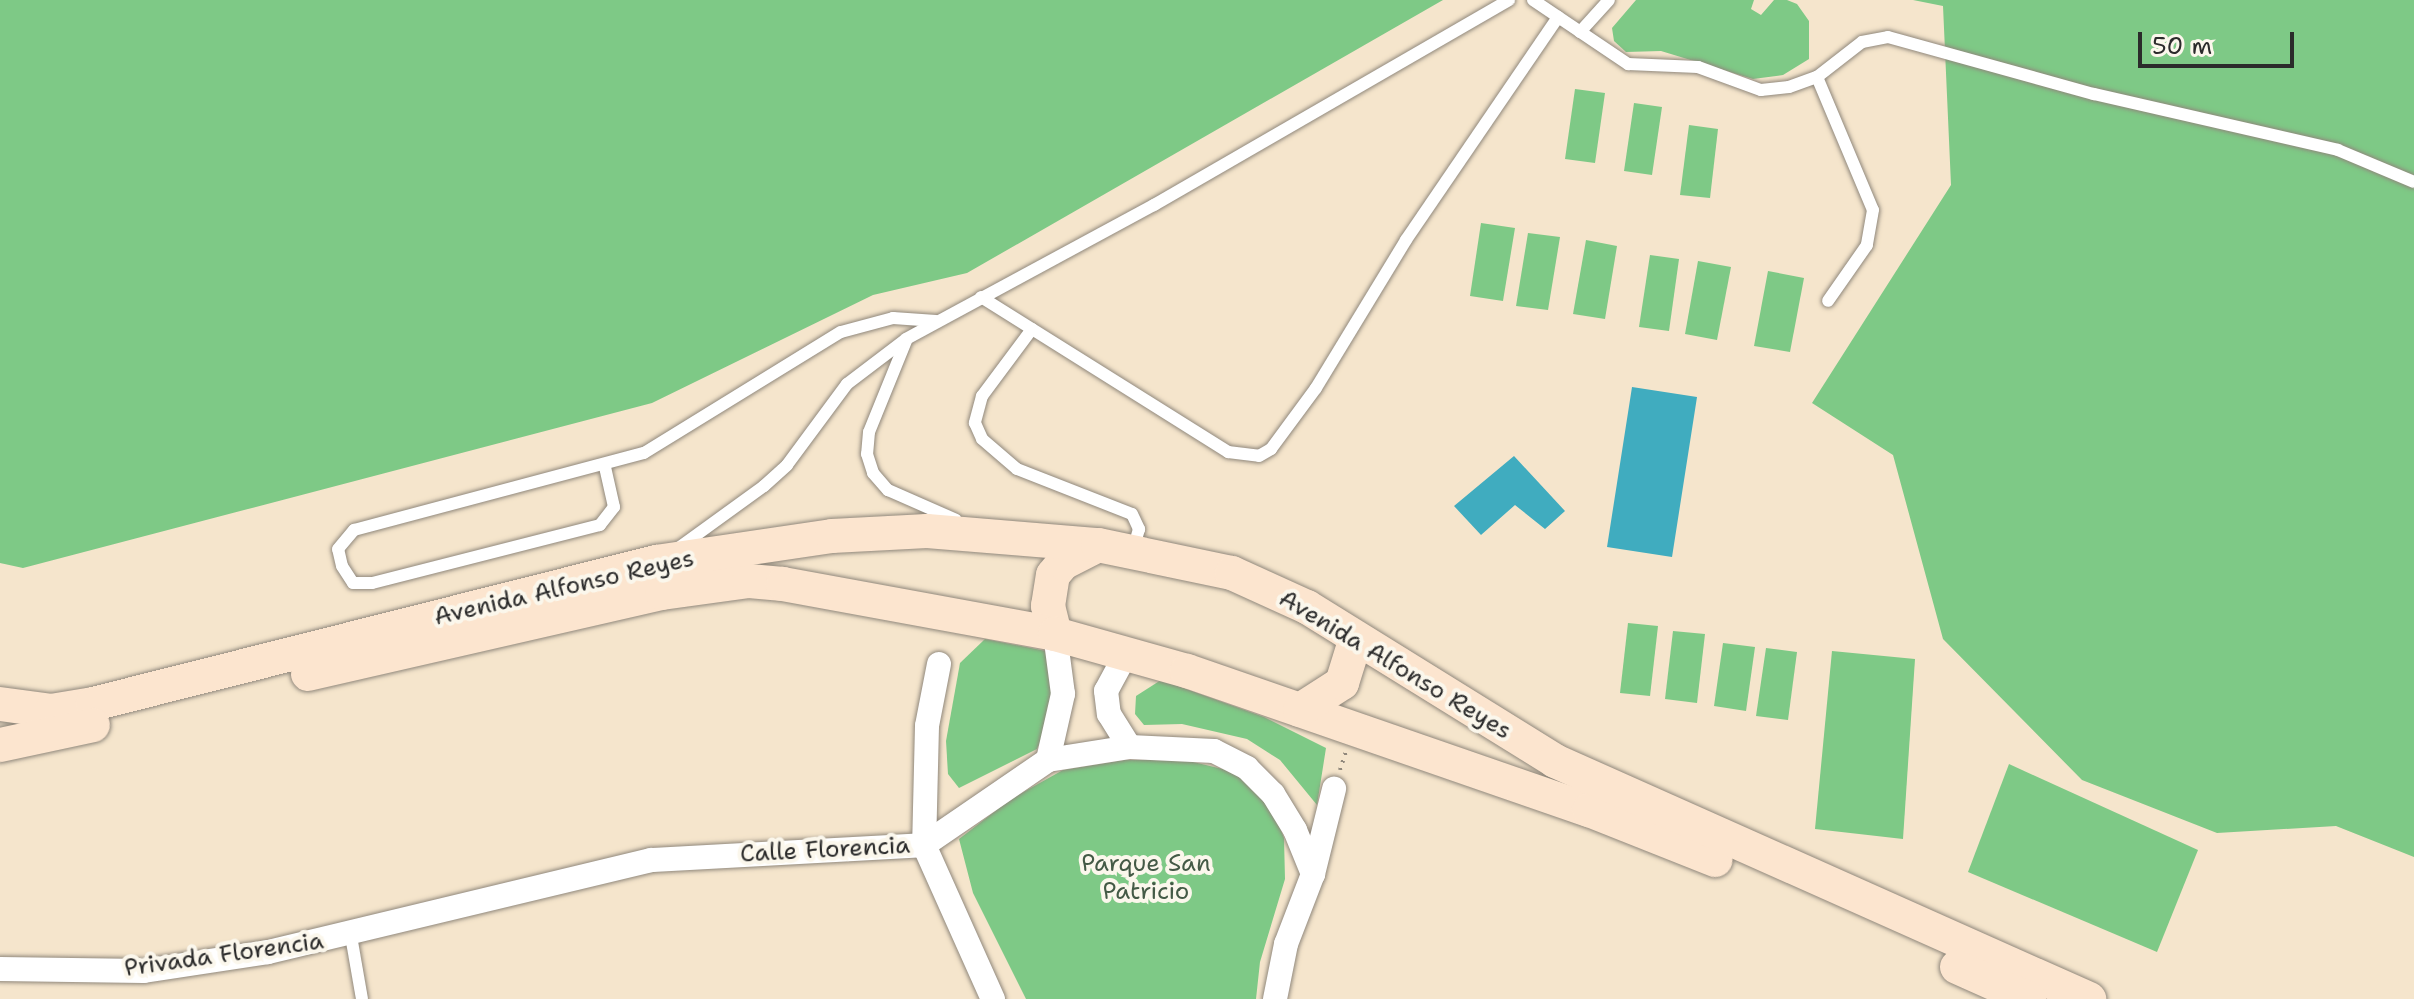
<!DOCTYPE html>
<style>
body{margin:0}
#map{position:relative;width:2414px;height:999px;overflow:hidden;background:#f5e5cc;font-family:"Shantell Sans",sans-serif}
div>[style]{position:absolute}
.green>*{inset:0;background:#7ec986}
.water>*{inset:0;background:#40acbf}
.path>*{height:4px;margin-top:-2px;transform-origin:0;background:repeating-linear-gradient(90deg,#90887c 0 2px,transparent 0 8px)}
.roads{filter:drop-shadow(0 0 2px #90887c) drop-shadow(0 0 2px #90887c)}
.lane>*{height:12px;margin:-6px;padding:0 6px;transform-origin:6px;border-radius:6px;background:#fff}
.street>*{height:24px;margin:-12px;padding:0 12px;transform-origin:12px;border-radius:12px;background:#fff}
.secondary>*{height:34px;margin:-17px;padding:0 17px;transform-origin:17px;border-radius:17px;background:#fce5cf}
span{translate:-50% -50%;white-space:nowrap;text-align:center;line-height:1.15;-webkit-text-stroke:8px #fbf7ec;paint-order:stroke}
.street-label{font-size:24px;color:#2b2b2b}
.park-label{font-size:24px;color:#445a46}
.scale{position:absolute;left:2138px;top:32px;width:156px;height:36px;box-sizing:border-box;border:4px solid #2b2b2b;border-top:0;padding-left:10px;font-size:24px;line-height:28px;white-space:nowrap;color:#2b2b2b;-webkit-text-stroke:6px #fbf7ec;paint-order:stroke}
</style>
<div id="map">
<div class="green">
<div style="clip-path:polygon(0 0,1443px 0,967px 273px,873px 295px,652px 403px,23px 568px,0 563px)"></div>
<div style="clip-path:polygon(1636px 0,1754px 0,1751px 9px,1761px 15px,1774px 0,1787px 0,1797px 4px,1809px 21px,1809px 59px,1783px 75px,1753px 79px,1661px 51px,1626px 52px,1614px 41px,1612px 28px)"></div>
<div style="clip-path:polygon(1913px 0,2414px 0,2414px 857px,2336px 826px,2217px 833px,2082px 780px,1943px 639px,1893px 455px,1812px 403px,1951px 185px,1943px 6px)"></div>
<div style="clip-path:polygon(1575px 89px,1605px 93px,1595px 163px,1565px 159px)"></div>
<div style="clip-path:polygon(1634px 103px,1662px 107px,1652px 175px,1624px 171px)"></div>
<div style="clip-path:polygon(1689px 125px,1718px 129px,1710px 198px,1680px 195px)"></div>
<div style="clip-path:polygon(1481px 223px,1515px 228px,1503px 301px,1470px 296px)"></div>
<div style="clip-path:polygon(1528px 233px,1560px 237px,1548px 310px,1516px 306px)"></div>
<div style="clip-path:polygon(1586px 240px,1617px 246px,1605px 319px,1573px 314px)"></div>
<div style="clip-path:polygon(1650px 255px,1679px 259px,1669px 331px,1639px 327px)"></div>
<div style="clip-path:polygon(1698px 261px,1731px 267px,1717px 340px,1685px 334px)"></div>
<div style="clip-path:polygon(1768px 271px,1804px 278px,1790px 352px,1754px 346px)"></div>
<div style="clip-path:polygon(1628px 623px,1658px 626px,1650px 696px,1620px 693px)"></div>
<div style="clip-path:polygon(1673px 631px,1705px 634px,1697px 703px,1665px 699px)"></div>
<div style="clip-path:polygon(985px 639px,1046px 651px,1054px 711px,1037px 749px,959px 788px,948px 774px,946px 741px,960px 663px)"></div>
<div style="clip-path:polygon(1723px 643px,1755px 647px,1746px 711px,1714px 706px)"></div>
<div style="clip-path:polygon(1766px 648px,1797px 652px,1788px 720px,1756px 716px)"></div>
<div style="clip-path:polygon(1832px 651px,1915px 659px,1903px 839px,1815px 829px)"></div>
<div style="clip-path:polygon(1161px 680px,1264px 717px,1326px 748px,1317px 805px,1280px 760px,1247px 739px,1182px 724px,1144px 725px,1135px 714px,1136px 696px)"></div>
<div style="clip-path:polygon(1124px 760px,1185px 760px,1235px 772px,1270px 801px,1284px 838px,1285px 879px,1260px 962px,1256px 999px,1026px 999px,973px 893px,959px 839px,1011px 799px,1063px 770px)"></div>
<div style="clip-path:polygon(2009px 764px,2198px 850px,2157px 952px,1968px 872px)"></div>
</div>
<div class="water">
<div style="clip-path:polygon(1632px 387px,1697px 397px,1672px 557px,1607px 547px)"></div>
<div style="clip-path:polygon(1514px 456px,1565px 511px,1545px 529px,1515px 505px,1481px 535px,1454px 506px)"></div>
</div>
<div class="path">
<div style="left:1340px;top:770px;width:19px;rotate:-72deg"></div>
</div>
<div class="roads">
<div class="lane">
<div style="left:1533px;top:0;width:115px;rotate:34deg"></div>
<div style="left:1628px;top:64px;width:70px;rotate:2.5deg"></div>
<div style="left:1698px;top:67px;width:67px;rotate:20.1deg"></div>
<div style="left:1761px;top:90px;width:28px;rotate:-6deg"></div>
<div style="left:1789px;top:87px;width:30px;rotate:-20deg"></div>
<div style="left:1817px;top:77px;width:57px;rotate:-37.9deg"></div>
<div style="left:1862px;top:42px;width:26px;rotate:-11deg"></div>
<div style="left:1888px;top:37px;width:214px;rotate:15.5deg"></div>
<div style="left:2094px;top:94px;width:250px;rotate:12.9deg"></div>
<div style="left:2338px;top:150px;width:82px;rotate:22.8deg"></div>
<div style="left:1580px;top:32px;width:43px;rotate:-47.8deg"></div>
<div style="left:1817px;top:77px;width:144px;rotate:67.2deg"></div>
<div style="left:1873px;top:210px;width:36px;rotate:100deg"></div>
<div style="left:1867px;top:245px;width:68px;rotate:124.9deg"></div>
<div style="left:981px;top:297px;width:292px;rotate:32.1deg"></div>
<div style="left:1228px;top:452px;width:31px;rotate:7deg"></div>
<div style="left:1259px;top:456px;width:14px;rotate:-30deg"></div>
<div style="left:1271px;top:449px;width:76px;rotate:-53.6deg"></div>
<div style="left:1316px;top:388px;width:173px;rotate:-58.7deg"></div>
<div style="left:1406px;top:240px;width:270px;rotate:-55.7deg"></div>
<div style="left:1032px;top:329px;width:84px;rotate:126.7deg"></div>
<div style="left:982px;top:396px;width:28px;rotate:105deg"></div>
<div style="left:975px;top:423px;width:17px;rotate:66deg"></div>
<div style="left:982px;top:439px;width:46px;rotate:40.6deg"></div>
<div style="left:1017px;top:469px;width:123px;rotate:21.4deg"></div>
<div style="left:1132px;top:514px;width:17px;rotate:65deg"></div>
<div style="left:1139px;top:529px;width:22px;rotate:106deg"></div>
<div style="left:906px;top:341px;width:98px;rotate:112.1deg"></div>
<div style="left:869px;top:432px;width:22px;rotate:95deg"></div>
<div style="left:867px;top:454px;width:20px;rotate:72deg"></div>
<div style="left:873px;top:473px;width:23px;rotate:49deg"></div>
<div style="left:888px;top:490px;width:74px;rotate:23.8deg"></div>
<div style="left:605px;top:467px;width:41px;rotate:77.3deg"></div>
<div style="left:614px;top:507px;width:23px;rotate:128deg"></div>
<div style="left:600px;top:525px;width:235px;rotate:165.7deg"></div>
<div style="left:372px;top:583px;width:19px;rotate:180deg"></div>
<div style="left:353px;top:583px;width:20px;rotate:-123deg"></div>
<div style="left:342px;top:566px;width:17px;rotate:-103deg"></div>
<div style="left:338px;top:549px;width:25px;rotate:-50deg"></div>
<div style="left:354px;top:530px;width:300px;rotate:-14.9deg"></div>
<div style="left:644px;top:453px;width:231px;rotate:-31.6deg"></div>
<div style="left:841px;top:332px;width:54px;rotate:-15.1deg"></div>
<div style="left:893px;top:318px;width:43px;rotate:4deg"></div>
<div style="left:677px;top:549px;width:107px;rotate:-35.9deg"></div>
<div style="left:764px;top:486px;width:31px;rotate:-42deg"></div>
<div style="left:787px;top:465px;width:101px;rotate:-53.5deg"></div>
<div style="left:847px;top:384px;width:74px;rotate:-37.3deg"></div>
<div style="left:906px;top:339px;width:282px;rotate:-28.4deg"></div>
<div style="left:1154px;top:205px;width:410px;rotate:-30deg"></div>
<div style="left:351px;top:936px;width:64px;rotate:80.1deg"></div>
</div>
<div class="street">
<div style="left:1126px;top:654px;width:42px;rotate:118.4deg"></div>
<div style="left:1106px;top:691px;width:23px;rotate:83deg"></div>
<div style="left:1109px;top:714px;width:39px;rotate:58deg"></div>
<div style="left:939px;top:664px;width:63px;rotate:101deg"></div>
<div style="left:927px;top:726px;width:119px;rotate:91.4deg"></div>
<div style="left:924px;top:845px;width:169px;rotate:65.9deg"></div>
<div style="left:1048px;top:760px;width:68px;rotate:-77.2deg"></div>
<div style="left:1063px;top:694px;width:61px;rotate:-97.6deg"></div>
<div style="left:0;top:969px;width:144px;rotate:0.8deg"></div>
<div style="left:144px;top:971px;width:125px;rotate:-8.7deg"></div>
<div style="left:268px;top:952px;width:394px;rotate:-13.5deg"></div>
<div style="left:651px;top:860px;width:273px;rotate:-3.1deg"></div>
<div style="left:924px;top:845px;width:150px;rotate:-34.4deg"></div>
<div style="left:1048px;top:760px;width:83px;rotate:-9deg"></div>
<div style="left:1130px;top:747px;width:84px;rotate:2.7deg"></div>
<div style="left:1214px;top:751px;width:37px;rotate:27deg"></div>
<div style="left:1247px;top:768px;width:37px;rotate:45deg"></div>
<div style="left:1273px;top:794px;width:42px;rotate:58.6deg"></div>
<div style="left:1295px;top:830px;width:48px;rotate:67.8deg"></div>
<div style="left:1275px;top:999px;width:56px;rotate:-78.7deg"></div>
<div style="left:1286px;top:944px;width:75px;rotate:-68.9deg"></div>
<div style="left:1313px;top:874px;width:88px;rotate:-76.1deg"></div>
</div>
<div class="secondary">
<div style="left:1055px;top:634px;width:29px;rotate:-104deg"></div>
<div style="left:1048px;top:606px;width:31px;rotate:-81deg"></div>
<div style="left:1053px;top:575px;width:16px;rotate:-50deg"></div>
<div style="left:1063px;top:563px;width:39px;rotate:-27deg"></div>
<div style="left:308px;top:674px;width:363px;rotate:-12.9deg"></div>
<div style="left:662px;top:593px;width:88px;rotate:-7.9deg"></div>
<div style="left:749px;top:581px;width:34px;rotate:5deg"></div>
<div style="left:783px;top:584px;width:277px;rotate:10.4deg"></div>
<div style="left:1055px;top:634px;width:137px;rotate:15.7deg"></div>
<div style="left:1187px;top:671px;width:425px;rotate:19.1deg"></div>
<div style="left:1589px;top:810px;width:136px;rotate:21.6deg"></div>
<div style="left:0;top:704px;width:51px;rotate:7.8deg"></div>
<div style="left:51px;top:711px;width:43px;rotate:-9.5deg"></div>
<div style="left:93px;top:704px;width:581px;rotate:-14.16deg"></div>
<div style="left:656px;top:562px;width:178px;rotate:-8.4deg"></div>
<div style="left:832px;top:536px;width:95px;rotate:-3deg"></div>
<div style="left:927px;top:531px;width:172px;rotate:4.7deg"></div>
<div style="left:1098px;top:545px;width:137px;rotate:11.8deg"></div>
<div style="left:1232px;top:573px;width:82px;rotate:24.4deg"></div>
<div style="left:1307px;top:607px;width:292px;rotate:31.8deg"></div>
<div style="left:1555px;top:761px;width:585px;rotate:24.02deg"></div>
<div style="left:1300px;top:710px;width:50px;rotate:-32.7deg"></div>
<div style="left:1342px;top:683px;width:47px;rotate:-72.7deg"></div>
<div style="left:0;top:745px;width:95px;rotate:-12.1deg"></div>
<div style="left:1957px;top:967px;width:79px;rotate:24deg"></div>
</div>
</div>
<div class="street-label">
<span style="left:564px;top:588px;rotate:-13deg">Avenida Alfonso Reyes</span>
<span style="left:1395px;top:665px;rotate:31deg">Avenida Alfonso Reyes</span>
<span style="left:825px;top:850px;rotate:-3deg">Calle Florencia</span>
<span style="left:224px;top:955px;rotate:-8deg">Privada Florencia</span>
</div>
<div class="park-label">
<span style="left:1146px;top:878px">Parque San<br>Patricio</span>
</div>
<div class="scale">50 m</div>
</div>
